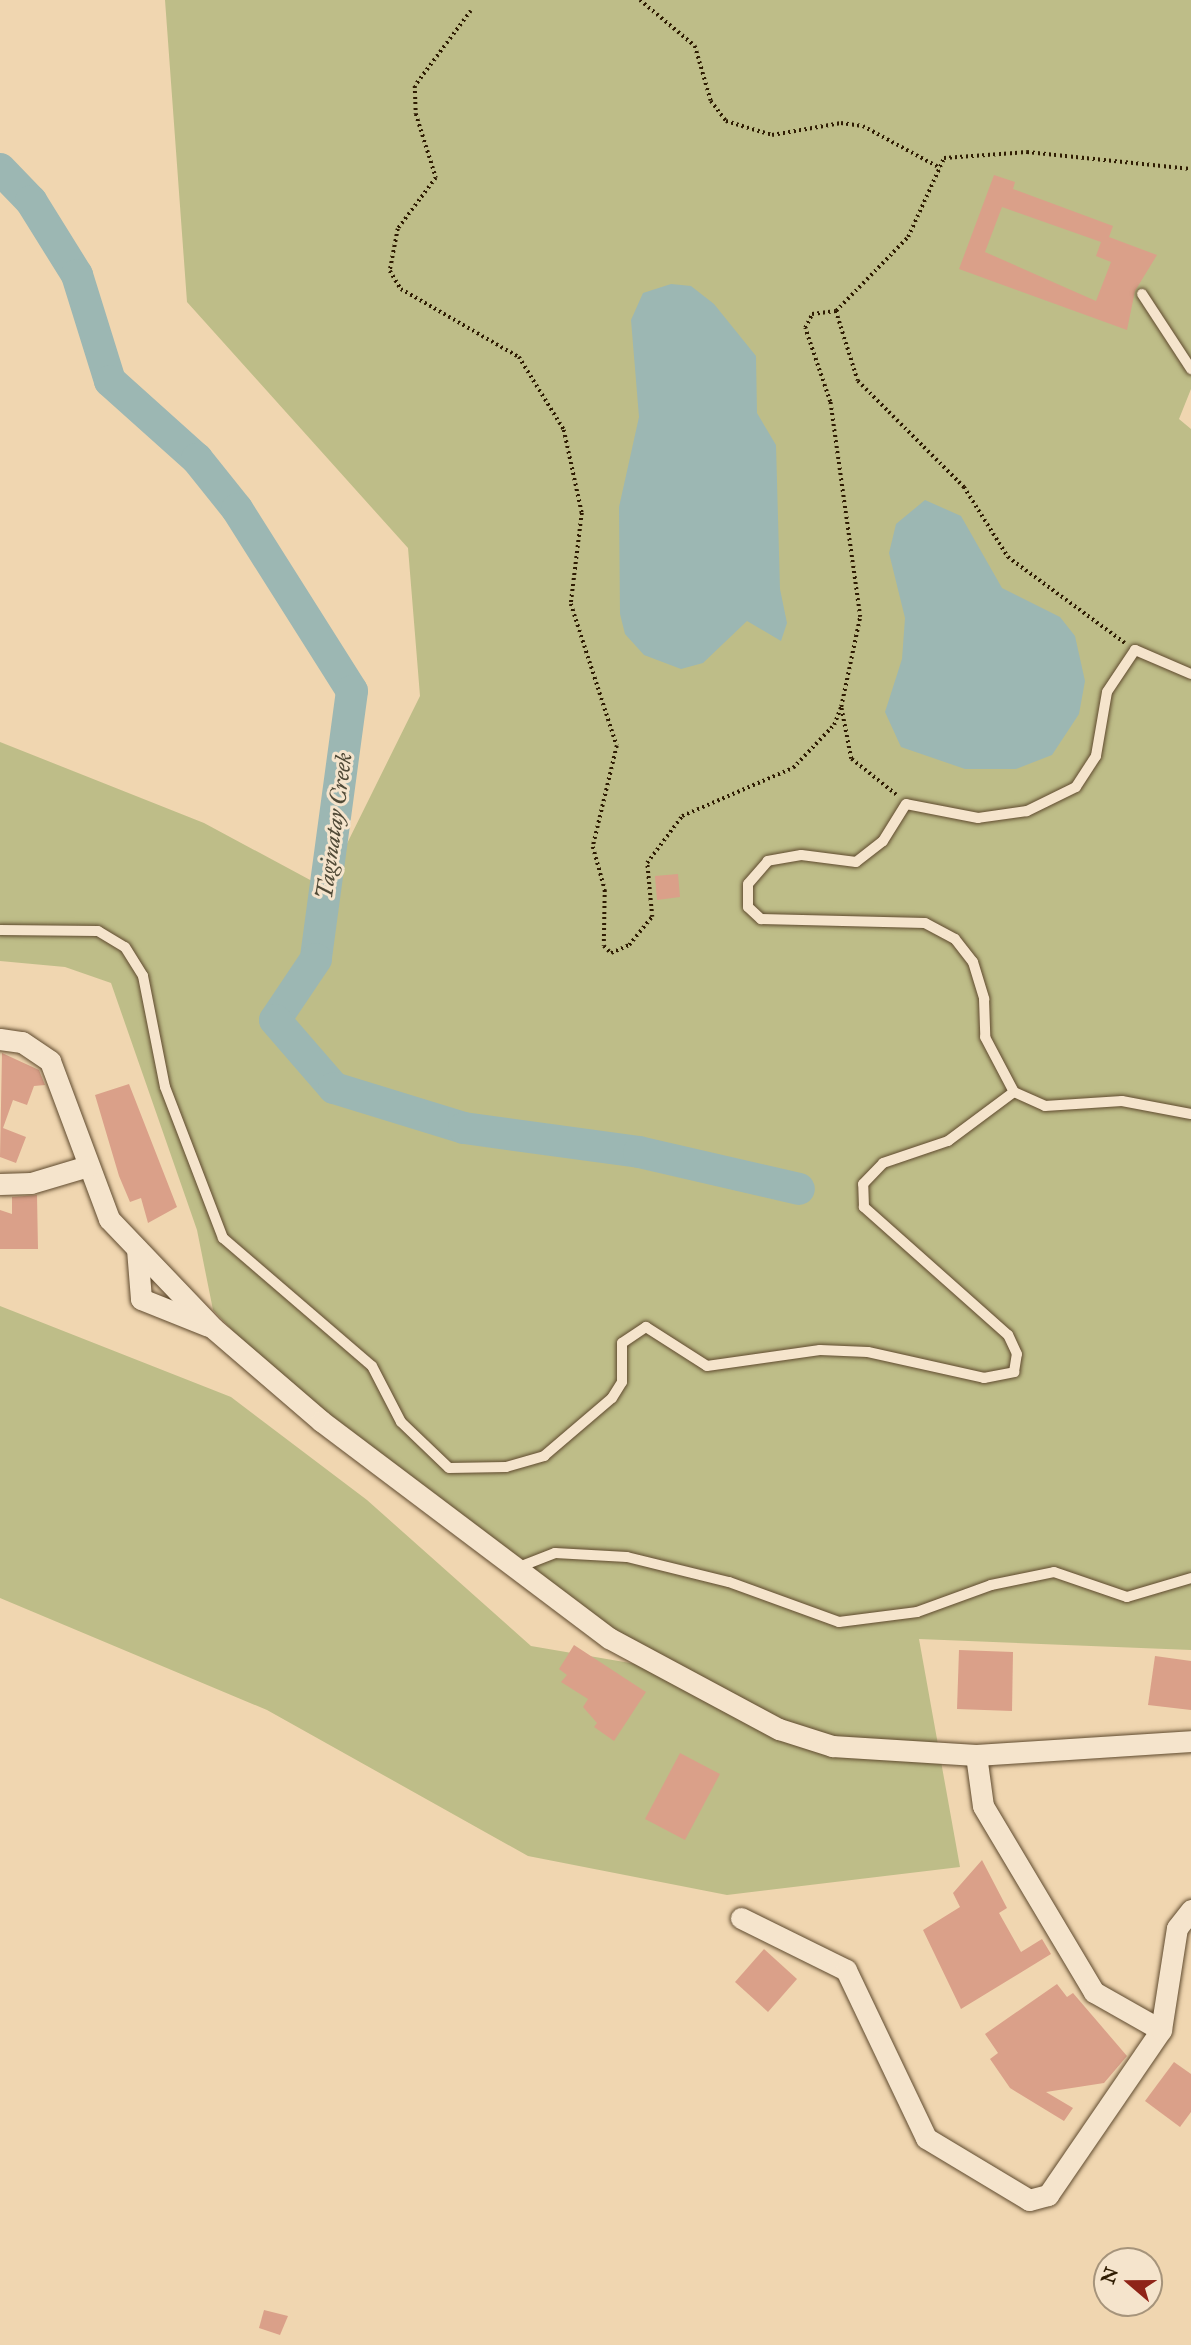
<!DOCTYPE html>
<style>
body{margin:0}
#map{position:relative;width:1191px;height:2345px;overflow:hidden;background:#f0d6b0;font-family:"IM FELL Great Primer",serif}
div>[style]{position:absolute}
.green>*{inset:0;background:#bebd88}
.water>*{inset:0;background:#9cb7b3}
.river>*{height:32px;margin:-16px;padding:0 16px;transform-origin:16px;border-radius:16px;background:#9cb7b3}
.building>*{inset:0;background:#daa089}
.path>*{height:3.5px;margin-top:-1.75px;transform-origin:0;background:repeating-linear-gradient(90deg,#2f1c02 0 2px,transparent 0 5.5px)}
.roads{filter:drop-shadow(0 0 2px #5f4a2e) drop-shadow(0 0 2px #5f4a2e)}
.lane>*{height:10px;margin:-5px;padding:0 5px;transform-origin:5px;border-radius:5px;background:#f5e4cc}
.street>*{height:21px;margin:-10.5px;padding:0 10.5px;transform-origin:10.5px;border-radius:10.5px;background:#f5e4cc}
span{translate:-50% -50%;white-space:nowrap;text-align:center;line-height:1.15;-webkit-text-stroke:6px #f5e4cc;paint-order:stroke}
.water-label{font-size:23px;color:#504a37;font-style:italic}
.north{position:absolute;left:1093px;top:2247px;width:70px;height:70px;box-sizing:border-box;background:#f5e4cc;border:2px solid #a6947b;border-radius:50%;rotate:290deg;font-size:19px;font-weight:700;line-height:28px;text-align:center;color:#2f1c02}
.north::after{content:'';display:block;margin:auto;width:24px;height:32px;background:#8f2418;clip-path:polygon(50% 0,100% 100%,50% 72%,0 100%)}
</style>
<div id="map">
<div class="green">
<div style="clip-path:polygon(165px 0,1191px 0,1191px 389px,1179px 419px,1191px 429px,1191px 1650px,919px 1639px,960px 1867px,727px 1895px,528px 1856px,267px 1710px,0 1598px,0 1306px,231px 1397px,367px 1500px,531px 1646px,665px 1669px,493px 1549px,258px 1357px,213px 1310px,197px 1230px,111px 983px,65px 967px,0 961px,0 742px,204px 823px,325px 888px,420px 696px,408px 548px,187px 302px)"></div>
</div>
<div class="water">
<div style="clip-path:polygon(671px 284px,691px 286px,714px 304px,756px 356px,757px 413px,776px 445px,780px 589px,787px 623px,781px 641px,747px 621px,703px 663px,681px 669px,644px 655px,625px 634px,620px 614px,619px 507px,639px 417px,631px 320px,643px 293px)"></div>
<div style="clip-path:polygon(925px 500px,961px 516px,1002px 588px,1060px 617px,1075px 636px,1085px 681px,1079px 714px,1052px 755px,1016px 769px,965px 769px,901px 747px,885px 712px,902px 659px,905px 618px,889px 553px,896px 524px)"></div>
</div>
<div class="river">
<div style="left:0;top:169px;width:45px;rotate:45.9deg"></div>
<div style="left:31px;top:201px;width:87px;rotate:58.1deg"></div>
<div style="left:77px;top:275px;width:111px;rotate:72.7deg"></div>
<div style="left:110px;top:381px;width:117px;rotate:41.9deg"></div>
<div style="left:197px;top:459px;width:64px;rotate:51.3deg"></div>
<div style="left:237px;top:509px;width:215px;rotate:57.7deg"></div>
<div style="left:352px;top:691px;width:270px;rotate:97.7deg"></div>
<div style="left:316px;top:959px;width:73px;rotate:123.9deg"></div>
<div style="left:275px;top:1020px;width:90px;rotate:49.1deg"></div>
<div style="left:334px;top:1088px;width:136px;rotate:17.1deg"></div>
<div style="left:464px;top:1128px;width:177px;rotate:7.8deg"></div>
<div style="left:639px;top:1152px;width:164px;rotate:13deg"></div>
</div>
<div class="building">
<div style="clip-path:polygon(evenodd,994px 175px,1015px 182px,1013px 189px,1113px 226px,1109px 237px,1157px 255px,1135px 291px,1127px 330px,959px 269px,994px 175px,1002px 207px,1101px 242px,1096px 256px,1111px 262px,1096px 301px,985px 252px,1002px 207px)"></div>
<div style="clip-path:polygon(678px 874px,680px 897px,657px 900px,655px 876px)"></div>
<div style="clip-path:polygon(2px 1053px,39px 1070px,45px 1085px,34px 1086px,27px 1105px,13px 1100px,3px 1128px,26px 1137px,16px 1163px,0 1157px)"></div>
<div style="clip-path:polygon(129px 1084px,177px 1207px,148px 1223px,141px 1198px,130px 1202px,119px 1176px,95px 1095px)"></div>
<div style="clip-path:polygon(37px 1195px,38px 1249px,0 1249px,0 1210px,12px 1214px,12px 1197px)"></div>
<div style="clip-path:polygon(574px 1645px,646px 1692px,614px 1741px,594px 1727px,597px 1723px,583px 1707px,588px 1699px,561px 1682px,567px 1675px,559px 1669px)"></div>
<div style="clip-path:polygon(959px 1650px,1013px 1652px,1012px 1711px,957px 1709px)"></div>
<div style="clip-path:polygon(1155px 1656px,1191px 1661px,1191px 1710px,1148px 1705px)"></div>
<div style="clip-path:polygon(680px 1753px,720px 1774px,685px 1840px,645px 1819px)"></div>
<div style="clip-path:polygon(982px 1860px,1007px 1908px,999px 1913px,1021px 1952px,1042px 1939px,1051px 1954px,961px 2009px,923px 1930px,960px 1907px,953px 1893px)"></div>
<div style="clip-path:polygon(764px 1949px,797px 1979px,768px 2012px,735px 1982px)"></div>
<div style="clip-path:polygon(1057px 1984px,1067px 1997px,1073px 1993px,1127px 2056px,1104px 2083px,1046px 2092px,1073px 2108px,1064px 2121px,1010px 2088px,990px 2059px,998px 2053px,985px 2034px)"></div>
<div style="clip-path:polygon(1174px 2062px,1191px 2074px,1191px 2112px,1180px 2127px,1145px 2101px)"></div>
<div style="clip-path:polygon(264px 2310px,288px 2316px,280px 2335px,259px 2328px)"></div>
</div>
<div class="path">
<div style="left:640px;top:0;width:72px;rotate:39.9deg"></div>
<div style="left:695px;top:46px;width:57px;rotate:73.8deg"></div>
<div style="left:711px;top:101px;width:25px;rotate:53deg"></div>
<div style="left:726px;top:121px;width:48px;rotate:16.9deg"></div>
<div style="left:772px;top:135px;width:70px;rotate:-9.9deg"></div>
<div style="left:841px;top:123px;width:22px;rotate:8deg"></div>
<div style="left:863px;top:126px;width:88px;rotate:28.6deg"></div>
<div style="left:471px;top:11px;width:94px;rotate:126.7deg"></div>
<div style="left:415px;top:86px;width:28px;rotate:88deg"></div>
<div style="left:416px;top:114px;width:67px;rotate:72.6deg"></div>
<div style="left:436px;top:178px;width:64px;rotate:126.7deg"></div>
<div style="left:398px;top:229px;width:43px;rotate:100.8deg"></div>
<div style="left:390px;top:271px;width:21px;rotate:59deg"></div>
<div style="left:401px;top:289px;width:136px;rotate:30deg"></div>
<div style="left:519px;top:357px;width:86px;rotate:58.3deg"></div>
<div style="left:564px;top:430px;width:85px;rotate:77.8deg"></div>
<div style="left:582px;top:513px;width:92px;rotate:96.9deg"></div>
<div style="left:571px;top:604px;width:149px;rotate:72.1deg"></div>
<div style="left:617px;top:746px;width:104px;rotate:103.4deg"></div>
<div style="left:593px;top:847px;width:45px;rotate:74.4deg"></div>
<div style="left:605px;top:890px;width:56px;rotate:91deg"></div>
<div style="left:604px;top:946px;width:10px;rotate:45deg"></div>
<div style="left:611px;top:953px;width:20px;rotate:-24deg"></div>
<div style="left:629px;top:945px;width:36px;rotate:-51deg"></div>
<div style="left:652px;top:917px;width:54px;rotate:-95.3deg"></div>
<div style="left:647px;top:863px;width:59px;rotate:-53.3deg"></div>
<div style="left:682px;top:816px;width:121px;rotate:-23.4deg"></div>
<div style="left:793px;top:768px;width:59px;rotate:-46.4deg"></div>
<div style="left:834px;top:725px;width:19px;rotate:-69deg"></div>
<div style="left:836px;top:311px;width:103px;rotate:-45.8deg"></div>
<div style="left:908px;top:237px;width:87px;rotate:-65.5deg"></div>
<div style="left:944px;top:158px;width:83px;rotate:-4.1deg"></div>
<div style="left:1027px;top:152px;width:165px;rotate:5.9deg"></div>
<div style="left:896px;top:795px;width:58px;rotate:-141.3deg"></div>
<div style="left:851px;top:759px;width:53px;rotate:-100.9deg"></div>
<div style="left:841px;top:707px;width:92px;rotate:-78.1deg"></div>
<div style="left:860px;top:617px;width:217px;rotate:-97.9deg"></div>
<div style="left:830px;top:402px;width:78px;rotate:-108.7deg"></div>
<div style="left:805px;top:328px;width:16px;rotate:-63deg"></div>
<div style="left:812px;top:314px;width:24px;rotate:-7deg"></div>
<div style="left:836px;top:311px;width:73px;rotate:72.6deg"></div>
<div style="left:858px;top:381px;width:150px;rotate:45deg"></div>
<div style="left:964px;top:487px;width:83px;rotate:57.8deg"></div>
<div style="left:1008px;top:557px;width:145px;rotate:36.3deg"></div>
</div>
<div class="roads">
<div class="lane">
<div style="left:1142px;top:294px;width:90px;rotate:56.8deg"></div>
<div style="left:1191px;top:674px;width:61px;rotate:-156.8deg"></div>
<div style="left:1135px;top:650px;width:50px;rotate:123.7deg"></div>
<div style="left:1107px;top:692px;width:65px;rotate:99.8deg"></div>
<div style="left:1096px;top:756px;width:37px;rotate:123deg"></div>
<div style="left:1076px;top:787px;width:55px;rotate:153.9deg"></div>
<div style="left:1027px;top:811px;width:49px;rotate:171.9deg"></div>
<div style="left:978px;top:818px;width:73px;rotate:-169deg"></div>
<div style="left:906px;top:804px;width:44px;rotate:121.9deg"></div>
<div style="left:883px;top:841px;width:34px;rotate:142deg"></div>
<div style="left:856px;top:862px;width:55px;rotate:-172.7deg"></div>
<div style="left:801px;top:855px;width:34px;rotate:170deg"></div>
<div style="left:768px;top:861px;width:30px;rotate:131deg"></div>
<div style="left:748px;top:884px;width:23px;rotate:90deg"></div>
<div style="left:748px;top:907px;width:18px;rotate:43deg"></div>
<div style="left:761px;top:919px;width:164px;rotate:1.4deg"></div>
<div style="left:925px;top:923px;width:34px;rotate:28deg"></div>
<div style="left:955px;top:939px;width:29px;rotate:52deg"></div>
<div style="left:973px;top:962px;width:39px;rotate:73deg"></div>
<div style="left:984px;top:999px;width:38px;rotate:88deg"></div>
<div style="left:985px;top:1037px;width:62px;rotate:62.2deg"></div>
<div style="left:1014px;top:1092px;width:34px;rotate:24deg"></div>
<div style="left:1045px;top:1106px;width:77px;rotate:-3.7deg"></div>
<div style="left:1122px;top:1101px;width:70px;rotate:10.7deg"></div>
<div style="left:0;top:930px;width:98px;rotate:0.6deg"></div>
<div style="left:98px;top:931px;width:31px;rotate:31deg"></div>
<div style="left:125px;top:947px;width:34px;rotate:58deg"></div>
<div style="left:143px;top:976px;width:113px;rotate:78.8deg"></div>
<div style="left:165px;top:1087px;width:162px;rotate:69deg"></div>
<div style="left:223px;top:1238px;width:196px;rotate:40.7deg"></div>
<div style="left:372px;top:1366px;width:63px;rotate:62.6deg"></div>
<div style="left:401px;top:1422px;width:66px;rotate:43.8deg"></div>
<div style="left:449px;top:1468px;width:57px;rotate:-1deg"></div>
<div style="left:506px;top:1467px;width:40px;rotate:-16deg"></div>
<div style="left:544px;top:1456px;width:89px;rotate:-40.5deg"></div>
<div style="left:612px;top:1398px;width:19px;rotate:-58deg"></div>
<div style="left:622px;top:1382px;width:39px;rotate:-90deg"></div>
<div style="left:622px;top:1343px;width:29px;rotate:-34deg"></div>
<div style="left:646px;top:1327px;width:72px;rotate:32.6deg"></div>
<div style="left:707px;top:1366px;width:114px;rotate:-8.1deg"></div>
<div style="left:820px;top:1350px;width:48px;rotate:2.4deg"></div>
<div style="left:868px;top:1352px;width:119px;rotate:12.6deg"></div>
<div style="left:984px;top:1378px;width:31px;rotate:-11deg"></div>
<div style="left:1014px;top:1372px;width:18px;rotate:-81deg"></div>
<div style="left:1017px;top:1354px;width:21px;rotate:-115deg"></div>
<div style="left:1008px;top:1335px;width:193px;rotate:-138.4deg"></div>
<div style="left:864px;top:1207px;width:23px;rotate:-92deg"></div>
<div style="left:863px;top:1184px;width:29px;rotate:-46deg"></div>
<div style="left:883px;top:1163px;width:69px;rotate:-18.7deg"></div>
<div style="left:948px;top:1141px;width:82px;rotate:-36.6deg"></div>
<div style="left:514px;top:1569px;width:44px;rotate:-21.3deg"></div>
<div style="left:555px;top:1553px;width:72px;rotate:3.2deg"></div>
<div style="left:627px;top:1557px;width:105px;rotate:13.8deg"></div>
<div style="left:729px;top:1582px;width:117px;rotate:20deg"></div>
<div style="left:839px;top:1622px;width:79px;rotate:-7.3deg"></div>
<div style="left:917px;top:1612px;width:79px;rotate:-20deg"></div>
<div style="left:991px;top:1585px;width:64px;rotate:-11.7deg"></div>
<div style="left:1054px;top:1572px;width:77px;rotate:18.9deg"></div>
<div style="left:1127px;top:1597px;width:67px;rotate:-16.5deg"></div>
</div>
<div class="street">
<div style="left:0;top:1039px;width:22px;rotate:8deg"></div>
<div style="left:22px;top:1042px;width:34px;rotate:34deg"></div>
<div style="left:50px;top:1061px;width:169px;rotate:69.5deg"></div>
<div style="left:109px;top:1219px;width:151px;rotate:46.3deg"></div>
<div style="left:213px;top:1328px;width:143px;rotate:40.7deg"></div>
<div style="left:321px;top:1421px;width:361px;rotate:37deg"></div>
<div style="left:609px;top:1638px;width:193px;rotate:28.2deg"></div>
<div style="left:779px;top:1729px;width:56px;rotate:17.8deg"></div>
<div style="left:832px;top:1746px;width:144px;rotate:3.6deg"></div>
<div style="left:976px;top:1755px;width:215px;rotate:-3.7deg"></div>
<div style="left:0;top:1184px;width:31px;rotate:-2deg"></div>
<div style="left:31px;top:1183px;width:59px;rotate:-16.6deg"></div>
<div style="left:137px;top:1249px;width:50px;rotate:85.4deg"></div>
<div style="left:141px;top:1299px;width:72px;rotate:21.9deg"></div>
<div style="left:976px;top:1755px;width:51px;rotate:82.2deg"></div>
<div style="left:983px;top:1806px;width:217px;rotate:59.2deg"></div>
<div style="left:1094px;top:1992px;width:77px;rotate:29.6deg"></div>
<div style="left:741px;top:1918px;width:117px;rotate:26.3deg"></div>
<div style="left:846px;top:1970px;width:186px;rotate:64.5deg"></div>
<div style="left:926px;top:2138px;width:120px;rotate:31deg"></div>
<div style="left:1029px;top:2200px;width:20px;rotate:-15deg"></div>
<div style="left:1048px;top:2195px;width:200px;rotate:-55.6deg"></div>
<div style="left:1161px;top:2030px;width:103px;rotate:-81.1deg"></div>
<div style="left:1177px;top:1928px;width:23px;rotate:-52deg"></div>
</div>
</div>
<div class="water-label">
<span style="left:334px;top:826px;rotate:-82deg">Taginatay Creek</span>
</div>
<div class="north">N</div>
</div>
